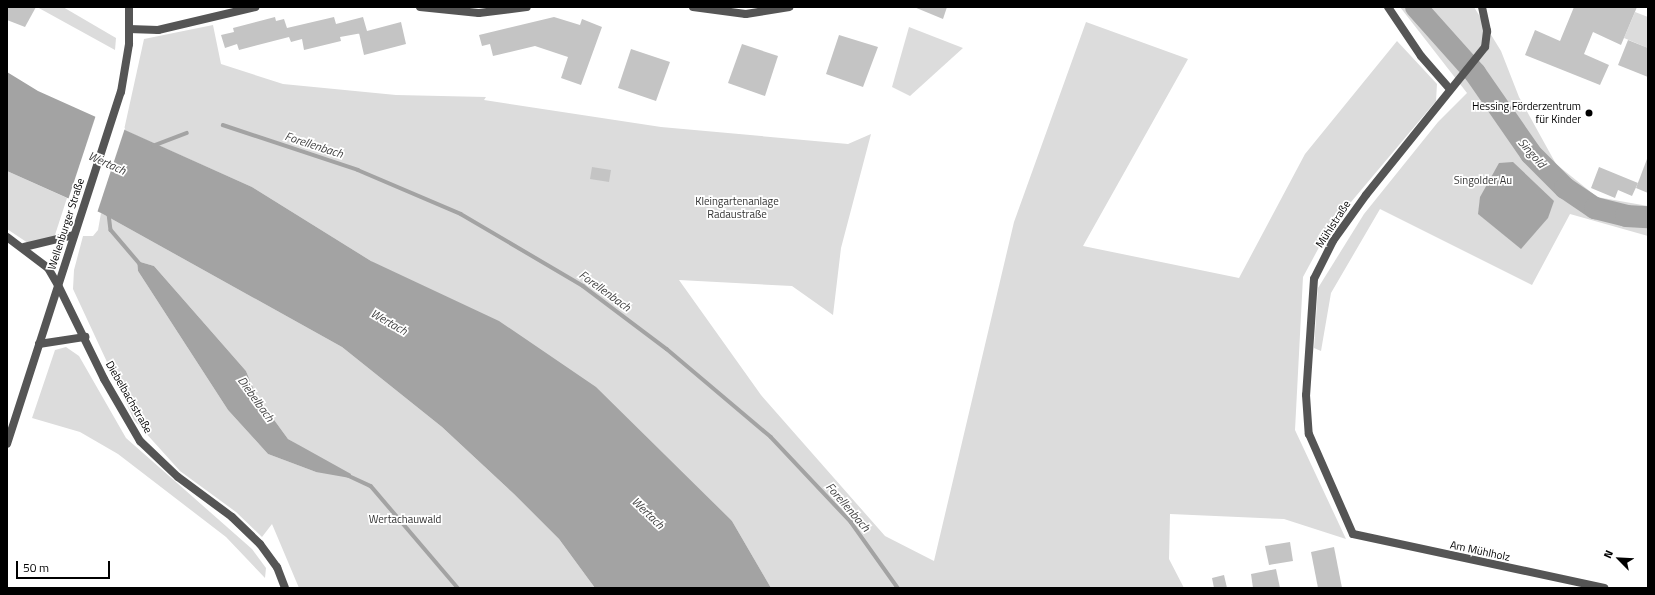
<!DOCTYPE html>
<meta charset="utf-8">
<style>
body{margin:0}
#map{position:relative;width:1655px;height:595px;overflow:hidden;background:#fff;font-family:"Titillium Web",sans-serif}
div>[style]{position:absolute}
.green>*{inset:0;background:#dcdcdc}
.water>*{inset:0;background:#a3a3a3}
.pier>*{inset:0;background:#fff}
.stream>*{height:3.5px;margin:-1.75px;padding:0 1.75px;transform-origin:1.75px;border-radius:1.75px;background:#a3a3a3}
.river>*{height:22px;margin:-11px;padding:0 11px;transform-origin:11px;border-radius:11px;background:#a3a3a3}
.building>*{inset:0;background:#c4c4c4}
.minor>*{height:8px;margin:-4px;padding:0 4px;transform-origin:4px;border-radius:4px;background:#555}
.tertiary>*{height:8px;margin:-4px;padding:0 4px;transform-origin:4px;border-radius:4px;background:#555}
.dots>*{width:11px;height:11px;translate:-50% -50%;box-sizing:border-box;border:2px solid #fff;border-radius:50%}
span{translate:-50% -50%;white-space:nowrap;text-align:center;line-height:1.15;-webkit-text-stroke:3.5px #fff;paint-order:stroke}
.poi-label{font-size:11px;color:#000}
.right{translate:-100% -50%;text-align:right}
.park-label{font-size:11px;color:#333}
.street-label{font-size:11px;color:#000}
.water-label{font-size:12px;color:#444;font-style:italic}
.frame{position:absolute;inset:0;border:8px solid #000;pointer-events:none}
.north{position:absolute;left:1599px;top:539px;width:40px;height:40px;-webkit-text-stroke:3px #fff;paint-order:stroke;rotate:294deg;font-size:11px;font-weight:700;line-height:16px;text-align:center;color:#000}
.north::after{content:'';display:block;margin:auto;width:14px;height:18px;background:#000;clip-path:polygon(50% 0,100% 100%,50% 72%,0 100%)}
.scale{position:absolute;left:16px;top:561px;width:94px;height:18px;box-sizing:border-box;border:2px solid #000;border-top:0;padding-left:5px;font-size:12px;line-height:14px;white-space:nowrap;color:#000;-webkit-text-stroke:3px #fff;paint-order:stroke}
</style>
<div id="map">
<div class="green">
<div style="clip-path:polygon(37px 7px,63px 7px,116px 38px,115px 50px)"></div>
<div style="clip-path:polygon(1400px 7px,1474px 7px,1501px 51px,1519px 97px,1556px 164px,1597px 197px,1648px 206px,1648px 236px,1570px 214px,1532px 285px,1380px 209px,1331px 293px,1321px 351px,1314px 348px,1318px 288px,1364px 214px,1438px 122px,1467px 93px)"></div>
<div style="clip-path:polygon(1635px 12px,1648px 17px,1648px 48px,1624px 38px)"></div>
<div style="clip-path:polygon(1086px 22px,1188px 59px,1083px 246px,1239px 278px,1305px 154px,1397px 41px,1437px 84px,1436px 101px,1330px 227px,1303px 277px,1295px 430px,1346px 539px,1284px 519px,1170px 514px,1169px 559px,1184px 588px,771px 588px,732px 521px,371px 261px,252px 187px,124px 130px,144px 39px,213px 25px,221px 64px,283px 84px,396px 95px,486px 97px,484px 100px,661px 127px,848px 144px,871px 134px,841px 248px,833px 315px,792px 286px,679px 280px,761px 395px,885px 536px,934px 561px,1014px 222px)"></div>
<div style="clip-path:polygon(909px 27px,963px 48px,910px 96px,892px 87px)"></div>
<div style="clip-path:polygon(7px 171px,67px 198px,54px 238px,28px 243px,7px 229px)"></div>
<div style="clip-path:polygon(evenodd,101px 213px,342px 347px,442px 427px,514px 494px,559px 539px,595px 588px,299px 588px,272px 524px,262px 537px,236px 512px,180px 471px,134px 420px,73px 289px,74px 270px,83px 236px,93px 236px,98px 230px,101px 213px,137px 261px,154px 266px,246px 371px,256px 395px,288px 439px,298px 445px,316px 472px,268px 454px,228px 410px,138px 271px,137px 261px)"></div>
<div style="clip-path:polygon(66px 347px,79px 356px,126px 438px,252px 549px,266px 568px,265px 578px,226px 537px,118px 454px,80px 432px,32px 418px,55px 350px)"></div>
</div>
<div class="water">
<div style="clip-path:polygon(7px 72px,38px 91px,252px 187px,371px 261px,499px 321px,596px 387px,732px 521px,771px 588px,595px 588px,559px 539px,514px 494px,442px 427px,342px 347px,101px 213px,7px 171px)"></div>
<div style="clip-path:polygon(1513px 162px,1554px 201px,1548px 218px,1521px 249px,1478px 214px,1480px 197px,1499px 163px)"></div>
<div style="clip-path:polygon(137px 261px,154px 266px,246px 371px,256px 395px,288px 439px,351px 474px,350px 478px,316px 472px,268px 454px,228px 410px,138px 271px)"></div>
</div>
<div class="pier">
<div style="clip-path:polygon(96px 115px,125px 128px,97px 213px,68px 200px)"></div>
</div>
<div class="stream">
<div style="left:223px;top:125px;width:142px;rotate:18.4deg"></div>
<div style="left:358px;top:170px;width:112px;rotate:23.1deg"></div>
<div style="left:461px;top:214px;width:142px;rotate:30.5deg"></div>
<div style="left:583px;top:286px;width:105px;rotate:36.9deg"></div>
<div style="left:667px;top:349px;width:136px;rotate:40.2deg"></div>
<div style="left:771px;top:437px;width:117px;rotate:46.7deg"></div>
<div style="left:851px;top:522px;width:81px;rotate:54.5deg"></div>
<div style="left:153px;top:146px;width:36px;rotate:-21deg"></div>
<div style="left:109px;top:214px;width:16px;rotate:83deg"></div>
<div style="left:111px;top:230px;width:45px;rotate:49.5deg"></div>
<div style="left:347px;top:475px;width:26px;rotate:25deg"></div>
<div style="left:371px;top:486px;width:134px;rotate:49.5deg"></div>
</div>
<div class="river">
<div style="left:1416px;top:7px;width:89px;rotate:48.2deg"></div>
<div style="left:1475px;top:73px;width:98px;rotate:55.3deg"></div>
<div style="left:1531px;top:154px;width:48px;rotate:45deg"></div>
<div style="left:1565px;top:188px;width:36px;rotate:34deg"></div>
<div style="left:1595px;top:208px;width:32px;rotate:14deg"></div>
<div style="left:1626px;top:216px;width:22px;rotate:3deg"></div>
</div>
<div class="building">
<div style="clip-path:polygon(7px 7px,36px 7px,25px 27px,7px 20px)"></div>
<div style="clip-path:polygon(914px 7px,947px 7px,943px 19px)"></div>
<div style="clip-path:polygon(1574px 7px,1637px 7px,1621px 45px,1593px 32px,1584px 54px,1609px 65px,1600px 85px,1525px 55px,1535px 30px,1560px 41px)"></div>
<div style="clip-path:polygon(275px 17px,276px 21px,284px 19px,287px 28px,334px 17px,336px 24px,363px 17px,367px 31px,401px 22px,406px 44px,364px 55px,359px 33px,362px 33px,340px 37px,341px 41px,304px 50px,302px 39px,291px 42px,289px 37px,239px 50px,237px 44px,225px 48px,221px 35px,234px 32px,233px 28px)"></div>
<div style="clip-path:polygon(554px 17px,580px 25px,582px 19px,602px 27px,581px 85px,561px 78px,568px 57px,535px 46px,493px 56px,490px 44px,482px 46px,479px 35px)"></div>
<div style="clip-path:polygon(839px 35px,878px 47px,863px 87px,826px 74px)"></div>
<div style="clip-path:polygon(1628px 40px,1648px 48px,1648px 77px,1618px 65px)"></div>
<div style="clip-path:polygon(742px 44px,778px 56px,765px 96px,728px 83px)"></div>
<div style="clip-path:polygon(631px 49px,670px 62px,656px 101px,618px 88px)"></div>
<div style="clip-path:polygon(1647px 159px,1648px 160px,1648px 193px,1636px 188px)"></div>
<div style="clip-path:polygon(592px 167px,611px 170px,609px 182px,590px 179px)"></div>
<div style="clip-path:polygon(1599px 167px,1638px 183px,1632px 196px,1618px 190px,1615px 198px,1591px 188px)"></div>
<div style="clip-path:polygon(1290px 542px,1293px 561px,1269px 565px,1265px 546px)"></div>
<div style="clip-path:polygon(1334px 547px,1342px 588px,1318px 588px,1311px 552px)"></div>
<div style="clip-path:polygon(1276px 569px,1280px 588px,1253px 588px,1251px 574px)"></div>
<div style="clip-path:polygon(1224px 575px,1227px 588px,1214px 588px,1212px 578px)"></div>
</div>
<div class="minor">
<div style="left:420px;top:7px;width:59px;rotate:5.8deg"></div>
<div style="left:479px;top:13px;width:48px;rotate:-7.1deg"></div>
<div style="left:693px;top:7px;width:53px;rotate:7.5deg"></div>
<div style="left:746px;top:14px;width:44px;rotate:-9.2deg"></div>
<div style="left:1388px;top:7px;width:59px;rotate:56deg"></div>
<div style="left:1421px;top:56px;width:43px;rotate:48.8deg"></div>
<div style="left:1482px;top:7px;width:25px;rotate:78deg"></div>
<div style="left:1487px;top:31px;width:16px;rotate:97deg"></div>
<div style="left:1485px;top:47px;width:190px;rotate:128.8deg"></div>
<div style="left:1366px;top:195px;width:57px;rotate:125.7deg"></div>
<div style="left:1333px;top:241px;width:42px;rotate:116.6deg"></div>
<div style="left:1314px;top:279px;width:116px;rotate:93.9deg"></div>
<div style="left:1306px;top:395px;width:39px;rotate:86deg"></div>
<div style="left:1309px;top:434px;width:109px;rotate:66.3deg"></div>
<div style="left:1353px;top:534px;width:257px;rotate:12.1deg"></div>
<div style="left:129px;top:29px;width:29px;rotate:2deg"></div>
<div style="left:158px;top:30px;width:100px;rotate:-13.3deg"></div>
<div style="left:7px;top:237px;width:51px;rotate:37.1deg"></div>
<div style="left:48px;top:268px;width:20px;rotate:60deg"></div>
<div style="left:24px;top:247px;width:51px;rotate:-13.5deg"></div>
</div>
<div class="tertiary">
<div style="left:58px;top:285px;width:105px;rotate:63.9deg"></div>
<div style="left:104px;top:379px;width:72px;rotate:59.9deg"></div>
<div style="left:140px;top:441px;width:52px;rotate:43.5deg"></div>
<div style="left:178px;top:477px;width:67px;rotate:36.5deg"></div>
<div style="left:232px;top:517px;width:39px;rotate:44deg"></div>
<div style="left:260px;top:544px;width:29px;rotate:54deg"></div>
<div style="left:277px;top:567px;width:22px;rotate:69deg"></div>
<div style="left:39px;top:344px;width:47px;rotate:-8.7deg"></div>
<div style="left:7px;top:444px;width:370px;rotate:-72.1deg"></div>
<div style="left:121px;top:92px;width:49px;rotate:-80.5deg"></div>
<div style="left:129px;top:44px;width:37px;rotate:-90deg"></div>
</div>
<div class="dots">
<div style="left:1589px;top:113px;background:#000"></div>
</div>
<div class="poi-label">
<span class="right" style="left:1581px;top:113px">Hessing Förderzentrum<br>für Kinder</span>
</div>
<div class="park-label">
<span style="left:1483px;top:180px">Singolder Au</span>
<span style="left:737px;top:208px">Kleingartenanlage<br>Radaustraße</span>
<span style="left:405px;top:519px">Wertachauwald</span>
</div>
<div class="street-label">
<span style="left:66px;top:224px;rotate:-72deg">Wellenburger Straße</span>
<span style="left:1333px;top:224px;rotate:-57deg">Mühlstraße</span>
<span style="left:129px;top:397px;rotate:60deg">Diebelbachstraße</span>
<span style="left:1480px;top:551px;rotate:12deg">Am Mühlholz</span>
</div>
<div class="water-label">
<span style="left:314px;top:145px;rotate:18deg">Forellenbach</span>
<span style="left:1532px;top:153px;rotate:49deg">Singold</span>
<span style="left:107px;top:163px;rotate:24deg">Wertach</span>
<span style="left:605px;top:291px;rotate:36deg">Forellenbach</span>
<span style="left:389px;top:322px;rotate:30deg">Wertach</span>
<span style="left:256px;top:399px;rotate:54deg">Diebelbach</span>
<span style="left:848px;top:507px;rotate:49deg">Forellenbach</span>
<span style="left:648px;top:513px;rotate:44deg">Wertach</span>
</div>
<div class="frame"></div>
<div class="north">N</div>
<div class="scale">50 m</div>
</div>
